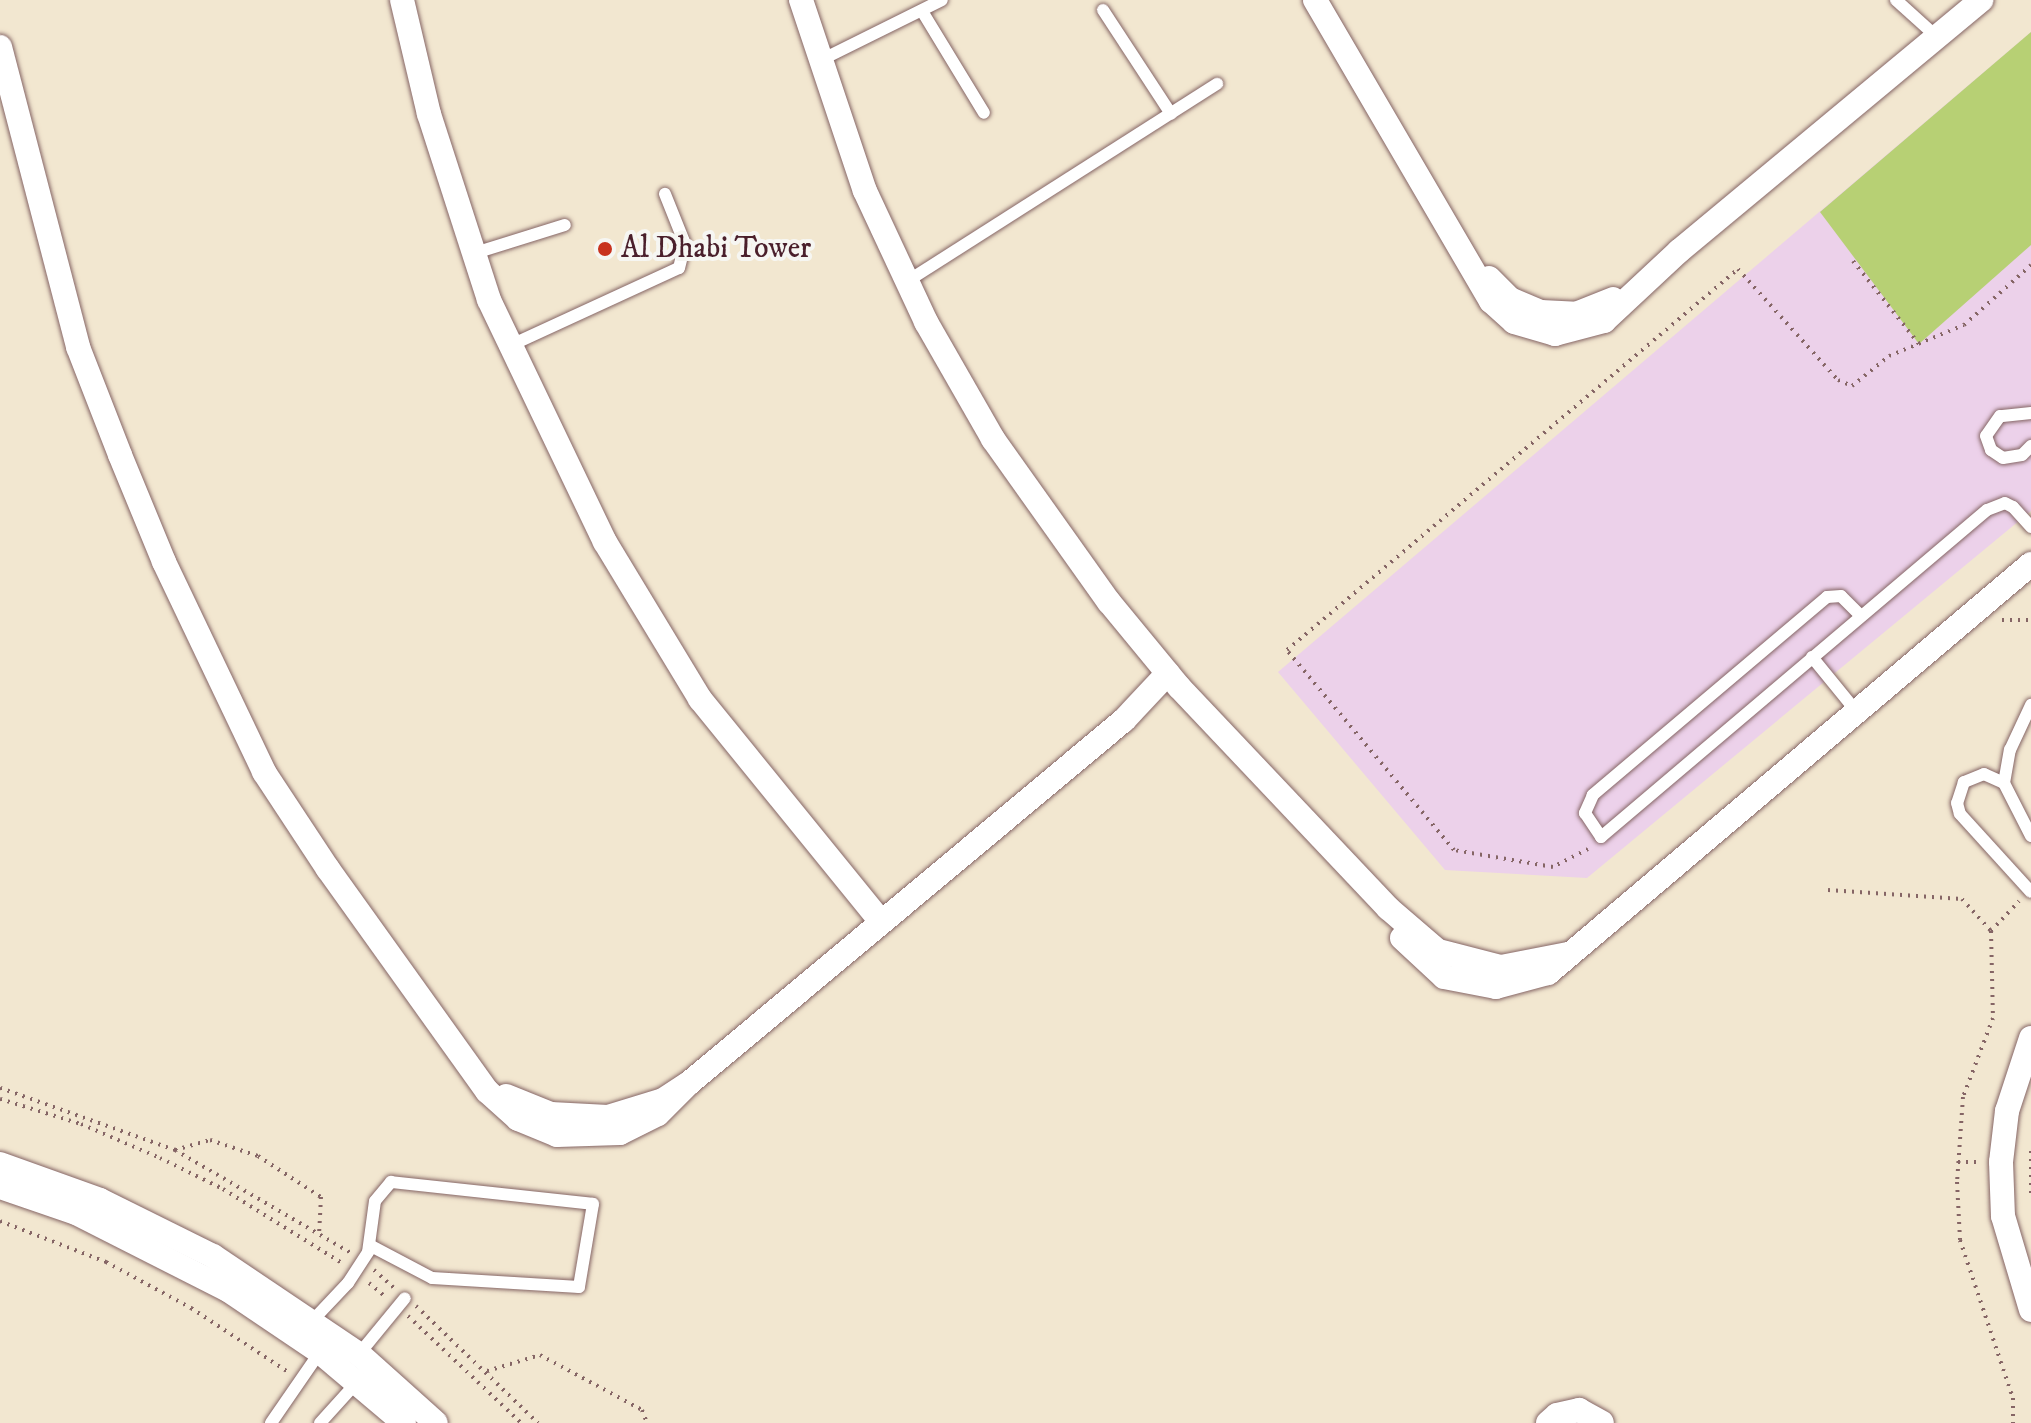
<!DOCTYPE html>
<style>
body{margin:0}
#map{position:relative;width:2031px;height:1423px;overflow:hidden;background:#f2e7d0;font-family:"IM FELL DW Pica",serif}
div>[style]{position:absolute}
.built>*{inset:0;background:#ecd1ea}
.green>*{inset:0;background:#b7d074}
.path>*{height:4px;margin-top:-2px;transform-origin:0;background:repeating-linear-gradient(90deg,#856565 0 2px,transparent 0 8px)}
.roads{filter:drop-shadow(0 0 2px #856565) drop-shadow(0 0 2px #856565)}
.service>*{height:12px;margin:-6px;padding:0 6px;transform-origin:6px;border-radius:6px;background:#fff}
.minor>*{height:24px;margin:-12px;padding:0 12px;transform-origin:12px;border-radius:12px;background:#fff}
.dots>*{width:22px;height:22px;translate:-50% -50%;box-sizing:border-box;border:4px solid #f6f6f2;border-radius:50%}
span{translate:-50% -50%;white-space:nowrap;text-align:center;line-height:1.15;-webkit-text-stroke:8px #f6f6f2;paint-order:stroke}
.poi-label{font-size:30px;color:#4a1f2b}
.left{translate:0 -50%;text-align:left}
</style>
<div id="map">
<div class="built">
<div style="clip-path:polygon(2031px 32px,2031px 511px,1587px 878px,1445px 870px,1278px 672px)"></div>
</div>
<div class="green">
<div style="clip-path:polygon(2031px 32px,2031px 245px,1919px 344px,1820px 212px)"></div>
</div>
<div class="path">
<div style="left:1853px;top:261px;width:106px;rotate:51.5deg"></div>
<div style="left:2002px;top:620px;width:29px"></div>
<div style="left:1588px;top:849px;width:39px;rotate:153deg"></div>
<div style="left:1553px;top:867px;width:100px;rotate:-170.3deg"></div>
<div style="left:1454px;top:850px;width:261px;rotate:-129.9deg"></div>
<div style="left:1287px;top:650px;width:590px;rotate:-40.19deg"></div>
<div style="left:1738px;top:269px;width:149px;rotate:48deg"></div>
<div style="left:1838px;top:380px;width:15px;rotate:23deg"></div>
<div style="left:1852px;top:386px;width:48px;rotate:-39deg"></div>
<div style="left:1889px;top:356px;width:81px;rotate:-22.5deg"></div>
<div style="left:1964px;top:325px;width:90px;rotate:-41.8deg"></div>
<div style="left:1828px;top:890px;width:134px;rotate:3.8deg"></div>
<div style="left:1962px;top:899px;width:43px;rotate:47.8deg"></div>
<div style="left:1991px;top:931px;width:87px;rotate:88.7deg"></div>
<div style="left:1993px;top:1018px;width:85px;rotate:110.8deg"></div>
<div style="left:1963px;top:1097px;width:85px;rotate:94deg"></div>
<div style="left:1957px;top:1182px;width:58px;rotate:87deg"></div>
<div style="left:1960px;top:1240px;width:167px;rotate:71.5deg"></div>
<div style="left:2013px;top:1398px;width:25px;rotate:90deg"></div>
<div style="left:1991px;top:931px;width:41px;rotate:-47deg"></div>
<div style="left:0;top:1088px;width:186px;rotate:19.5deg"></div>
<div style="left:175px;top:1150px;width:204px;rotate:30.3deg"></div>
<div style="left:0;top:1099px;width:85px;rotate:17.2deg"></div>
<div style="left:81px;top:1124px;width:86px;rotate:23.3deg"></div>
<div style="left:160px;top:1158px;width:70px;rotate:26.2deg"></div>
<div style="left:223px;top:1189px;width:140px;rotate:31.9deg"></div>
<div style="left:175px;top:1150px;width:36px;rotate:-16deg"></div>
<div style="left:210px;top:1140px;width:51px;rotate:18.4deg"></div>
<div style="left:258px;top:1156px;width:75px;rotate:33.1deg"></div>
<div style="left:321px;top:1197px;width:37px;rotate:93deg"></div>
<div style="left:2031px;top:1151px;width:46px;rotate:90deg"></div>
<div style="left:1958px;top:1162px;width:23px"></div>
<div style="left:0;top:1221px;width:114px;rotate:21.1deg"></div>
<div style="left:106px;top:1262px;width:97px;rotate:28.4deg"></div>
<div style="left:191px;top:1308px;width:116px;rotate:33.4deg"></div>
<div style="left:374px;top:1270px;width:27px;rotate:42deg"></div>
<div style="left:369px;top:1283px;width:23px;rotate:40deg"></div>
<div style="left:416px;top:1306px;width:169px;rotate:43.8deg"></div>
<div style="left:408px;top:1316px;width:156px;rotate:43.4deg"></div>
<div style="left:487px;top:1371px;width:55px;rotate:-16.8deg"></div>
<div style="left:540px;top:1355px;width:116px;rotate:28.3deg"></div>
<div style="left:642px;top:1410px;width:14px;rotate:69deg"></div>
</div>
<div class="roads">
<div class="service">
<div style="left:1896px;top:0;width:55px;rotate:42.1deg"></div>
<div style="left:1103px;top:10px;width:124px;rotate:56.8deg"></div>
<div style="left:922px;top:11px;width:119px;rotate:58.7deg"></div>
<div style="left:819px;top:61px;width:137px;rotate:-26.4deg"></div>
<div style="left:475px;top:253px;width:94px;rotate:-17.3deg"></div>
<div style="left:906px;top:282px;width:369px;rotate:-32.5deg"></div>
<div style="left:507px;top:347px;width:189px;rotate:-24.7deg"></div>
<div style="left:679px;top:268px;width:25px;rotate:-76deg"></div>
<div style="left:685px;top:244px;width:54px;rotate:-111.8deg"></div>
<div style="left:2031px;top:413px;width:31px;rotate:174deg"></div>
<div style="left:2000px;top:416px;width:24px;rotate:125deg"></div>
<div style="left:1986px;top:436px;width:15px;rotate:70deg"></div>
<div style="left:1991px;top:450px;width:14px;rotate:34deg"></div>
<div style="left:2003px;top:458px;width:19px;rotate:-9deg"></div>
<div style="left:2022px;top:455px;width:13px;rotate:-45deg"></div>
<div style="left:1861px;top:616px;width:28px;rotate:-135deg"></div>
<div style="left:1841px;top:596px;width:14px;rotate:176deg"></div>
<div style="left:1827px;top:597px;width:307px;rotate:139.8deg"></div>
<div style="left:1593px;top:795px;width:20px;rotate:114deg"></div>
<div style="left:1585px;top:813px;width:29px;rotate:56deg"></div>
<div style="left:1601px;top:837px;width:506px;rotate:-40.27deg"></div>
<div style="left:1987px;top:510px;width:19px;rotate:-21deg"></div>
<div style="left:2005px;top:503px;width:9px;rotate:27deg"></div>
<div style="left:2013px;top:507px;width:27px;rotate:48deg"></div>
<div style="left:1812px;top:657px;width:70px;rotate:50.8deg"></div>
<div style="left:2004px;top:783px;width:34px;rotate:-80deg"></div>
<div style="left:2010px;top:750px;width:50px;rotate:-65deg"></div>
<div style="left:2031px;top:836px;width:59px;rotate:-117deg"></div>
<div style="left:2004px;top:783px;width:22px;rotate:-156deg"></div>
<div style="left:1984px;top:774px;width:22px;rotate:158deg"></div>
<div style="left:1964px;top:782px;width:22px;rotate:108deg"></div>
<div style="left:1957px;top:803px;width:11px;rotate:75deg"></div>
<div style="left:1960px;top:814px;width:105px;rotate:47.7deg"></div>
<div style="left:313px;top:1320px;width:51px;rotate:-46.6deg"></div>
<div style="left:348px;top:1283px;width:37px;rotate:-57deg"></div>
<div style="left:368px;top:1252px;width:51px;rotate:-82.2deg"></div>
<div style="left:375px;top:1201px;width:25px;rotate:-50deg"></div>
<div style="left:391px;top:1182px;width:203px;rotate:6.2deg"></div>
<div style="left:593px;top:1204px;width:84px;rotate:99.6deg"></div>
<div style="left:579px;top:1287px;width:147px;rotate:-176.5deg"></div>
<div style="left:432px;top:1278px;width:69px;rotate:-152.3deg"></div>
<div style="left:359px;top:1354px;width:72px;rotate:-50.6deg"></div>
<div style="left:271px;top:1423px;width:86px;rotate:-55.4deg"></div>
<div style="left:320px;top:1423px;width:55px;rotate:-47.9deg"></div>
</div>
<div class="minor">
<div style="left:402px;top:0;width:117px;rotate:76.7deg"></div>
<div style="left:429px;top:114px;width:195px;rotate:72.1deg"></div>
<div style="left:489px;top:300px;width:268px;rotate:64.4deg"></div>
<div style="left:605px;top:542px;width:184px;rotate:58.8deg"></div>
<div style="left:700px;top:699px;width:287px;rotate:50.9deg"></div>
<div style="left:801px;top:0;width:201px;rotate:71.5deg"></div>
<div style="left:865px;top:191px;width:145px;rotate:65deg"></div>
<div style="left:926px;top:322px;width:135px;rotate:60.2deg"></div>
<div style="left:993px;top:439px;width:200px;rotate:54.6deg"></div>
<div style="left:1109px;top:602px;width:110px;rotate:50.5deg"></div>
<div style="left:1179px;top:687px;width:304px;rotate:46.6deg"></div>
<div style="left:1388px;top:908px;width:66px;rotate:40.7deg"></div>
<div style="left:1438px;top:951px;width:65px;rotate:14.3deg"></div>
<div style="left:1501px;top:967px;width:68px;rotate:-11deg"></div>
<div style="left:1315px;top:0;width:349px;rotate:59.7deg"></div>
<div style="left:1491px;top:301px;width:31px;rotate:42deg"></div>
<div style="left:1514px;top:322px;width:43px;rotate:16.3deg"></div>
<div style="left:1555px;top:334px;width:51px;rotate:-14.9deg"></div>
<div style="left:1604px;top:321px;width:103px;rotate:-43deg"></div>
<div style="left:1679px;top:251px;width:393px;rotate:-39.7deg"></div>
<div style="left:0;top:47px;width:310px;rotate:75.4deg"></div>
<div style="left:78px;top:347px;width:116px;rotate:68.7deg"></div>
<div style="left:120px;top:455px;width:116px;rotate:67.6deg"></div>
<div style="left:164px;top:562px;width:233px;rotate:64.5deg"></div>
<div style="left:264px;top:772px;width:116px;rotate:56.6deg"></div>
<div style="left:328px;top:869px;width:273px;rotate:54.4deg"></div>
<div style="left:487px;top:1091px;width:42px;rotate:42.1deg"></div>
<div style="left:518px;top:1119px;width:42px;rotate:22.3deg"></div>
<div style="left:557px;top:1135px;width:63px;rotate:-1.8deg"></div>
<div style="left:620px;top:1133px;width:42px;rotate:-26.6deg"></div>
<div style="left:658px;top:1114px;width:42px;rotate:-45deg"></div>
<div style="left:1489px;top:278px;width:30px;rotate:45deg"></div>
<div style="left:1510px;top:299px;width:34px;rotate:23deg"></div>
<div style="left:1541px;top:312px;width:35px;rotate:3deg"></div>
<div style="left:1576px;top:314px;width:40px;rotate:-22deg"></div>
<div style="left:1402px;top:938px;width:57px;rotate:42.9deg"></div>
<div style="left:1444px;top:977px;width:53px;rotate:10.9deg"></div>
<div style="left:1496px;top:987px;width:54px;rotate:-15.1deg"></div>
<div style="left:1548px;top:973px;width:633px;rotate:-40.26deg"></div>
<div style="left:2031px;top:1038px;width:77px;rotate:108.2deg"></div>
<div style="left:2007px;top:1111px;width:51px;rotate:96.7deg"></div>
<div style="left:2001px;top:1162px;width:54px;rotate:87.9deg"></div>
<div style="left:2003px;top:1216px;width:98px;rotate:73.4deg"></div>
<div style="left:506px;top:1096px;width:48px;rotate:21.8deg"></div>
<div style="left:551px;top:1114px;width:57px;rotate:3deg"></div>
<div style="left:608px;top:1117px;width:58px;rotate:-17.2deg"></div>
<div style="left:663px;top:1100px;width:30px;rotate:-33deg"></div>
<div style="left:688px;top:1084px;width:568px;rotate:-39.86deg"></div>
<div style="left:1124px;top:720px;width:64px;rotate:-46.9deg"></div>
<div style="left:0;top:1164px;width:106px;rotate:19.8deg"></div>
<div style="left:100px;top:1200px;width:126px;rotate:26.4deg"></div>
<div style="left:213px;top:1256px;width:176px;rotate:33.9deg"></div>
<div style="left:359px;top:1354px;width:103px;rotate:41.9deg"></div>
<div style="left:0;top:1187px;width:80px;rotate:18.9deg"></div>
<div style="left:76px;top:1213px;width:170px;rotate:26.9deg"></div>
<div style="left:228px;top:1290px;width:111px;rotate:34deg"></div>
<div style="left:320px;top:1352px;width:110px;rotate:40.2deg"></div>
<div style="left:1548px;top:1423px;width:12px;rotate:-42deg"></div>
<div style="left:1557px;top:1415px;width:23px;rotate:-13deg"></div>
<div style="left:1579px;top:1410px;width:26px;rotate:29deg"></div>
</div>
</div>
<div class="dots">
<div style="left:605px;top:249px;background:#c8321e"></div>
</div>
<div class="poi-label">
<span class="left" style="left:621px;top:249px">Al Dhabi Tower</span>
</div>
</div>
